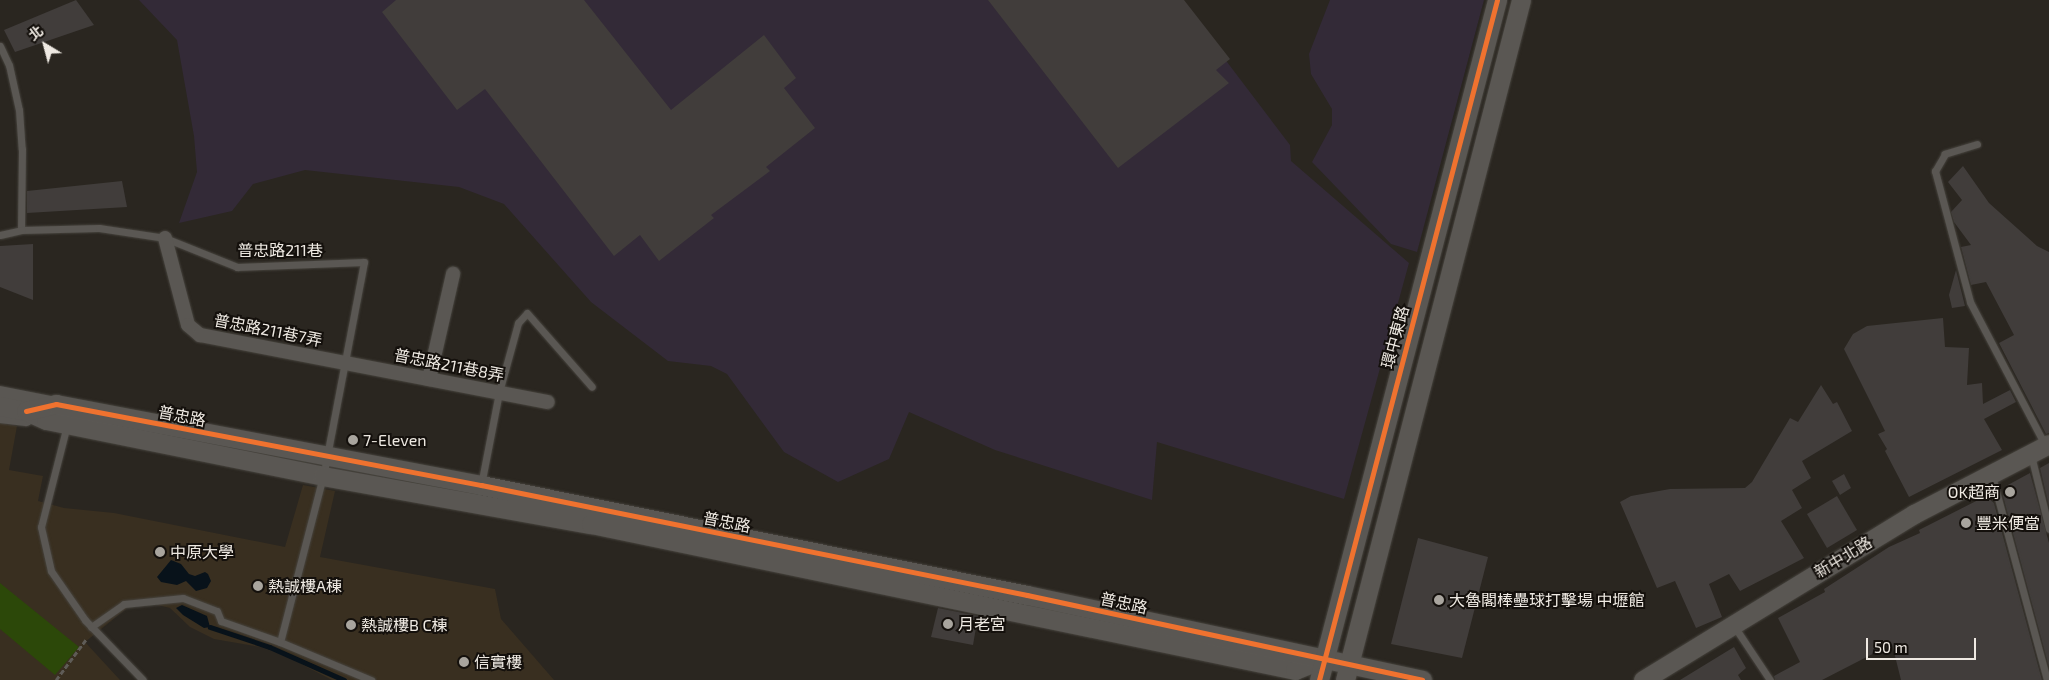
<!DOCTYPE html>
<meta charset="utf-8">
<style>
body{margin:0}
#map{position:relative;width:2049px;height:680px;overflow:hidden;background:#2a2620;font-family:"Exo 2","Noto Sans TC",sans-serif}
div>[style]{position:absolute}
.built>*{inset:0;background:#392f20}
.industrial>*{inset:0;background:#332a37}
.green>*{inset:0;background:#2c4809}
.water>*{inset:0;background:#08121a}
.stream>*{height:4.5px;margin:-2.25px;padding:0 2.25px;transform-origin:2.25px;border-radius:2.25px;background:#08121a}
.building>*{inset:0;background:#413d3b}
.path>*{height:2.5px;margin-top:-1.25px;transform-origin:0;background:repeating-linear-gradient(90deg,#5f5c57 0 5px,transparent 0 7.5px)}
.roads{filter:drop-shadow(0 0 1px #46433d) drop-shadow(0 0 1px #46433d)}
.lane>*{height:7px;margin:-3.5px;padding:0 3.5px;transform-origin:3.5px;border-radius:3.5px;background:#5a5753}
.street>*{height:14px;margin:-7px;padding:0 7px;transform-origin:7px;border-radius:7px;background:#5a5753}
.secondary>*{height:19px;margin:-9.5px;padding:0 9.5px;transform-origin:9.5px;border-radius:9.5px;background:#5a5753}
.cycleway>*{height:5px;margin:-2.5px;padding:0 2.5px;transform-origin:2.5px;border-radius:2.5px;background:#ef722f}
.dots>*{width:14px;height:14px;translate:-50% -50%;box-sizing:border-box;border:2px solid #14100c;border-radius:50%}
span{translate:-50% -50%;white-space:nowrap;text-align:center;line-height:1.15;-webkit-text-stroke:4px #14100c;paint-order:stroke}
.street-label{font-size:16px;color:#eee9e2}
.poi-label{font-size:16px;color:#eee9e2}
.left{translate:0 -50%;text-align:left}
.right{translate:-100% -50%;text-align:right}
.north{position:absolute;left:20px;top:20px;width:50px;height:50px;-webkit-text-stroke:4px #14100c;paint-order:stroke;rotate:323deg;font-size:14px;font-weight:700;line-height:20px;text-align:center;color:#eee9e2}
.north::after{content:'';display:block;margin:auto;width:18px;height:22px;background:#eee9e2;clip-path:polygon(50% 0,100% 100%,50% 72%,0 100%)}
.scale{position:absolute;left:1866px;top:638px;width:110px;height:22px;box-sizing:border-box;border:2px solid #eee9e2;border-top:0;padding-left:6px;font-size:15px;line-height:18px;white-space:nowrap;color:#eee9e2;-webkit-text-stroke:4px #14100c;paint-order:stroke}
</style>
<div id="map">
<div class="built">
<div style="clip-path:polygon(0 423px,17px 426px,9px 470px,43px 476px,38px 501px,64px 508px,114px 513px,285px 547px,303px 485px,335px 491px,320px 557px,495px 589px,501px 619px,554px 680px,332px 680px,272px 649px,214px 639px,190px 627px,170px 608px,137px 600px,85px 642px,120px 680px,0 680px)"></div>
</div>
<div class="industrial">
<div style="clip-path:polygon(139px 0,1180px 0,1290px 145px,1291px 161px,1409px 263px,1344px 499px,1157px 442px,1152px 500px,995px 450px,909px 412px,889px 459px,838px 482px,784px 452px,727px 374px,711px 366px,668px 361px,591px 302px,504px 204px,459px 187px,305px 170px,253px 184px,232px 211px,179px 223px,197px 172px,194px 136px,177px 40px)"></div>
<div style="clip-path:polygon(1330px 0,1484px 0,1417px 252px,1391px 244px,1312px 162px,1332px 125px,1332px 109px,1311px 74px,1309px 54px)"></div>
</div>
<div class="green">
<div style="clip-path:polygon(0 583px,79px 647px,55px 675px,0 629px)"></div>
</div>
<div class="water">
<div style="clip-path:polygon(171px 560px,181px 564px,189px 574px,195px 576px,205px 572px,208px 574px,211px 581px,207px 588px,196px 591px,186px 581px,177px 585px,161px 582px,157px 577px)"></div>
<div style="clip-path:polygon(182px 605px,207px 616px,210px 627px,204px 628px,183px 615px,176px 608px)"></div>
</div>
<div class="stream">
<div style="left:210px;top:627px;width:63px;rotate:18.4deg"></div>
<div style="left:270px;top:647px;width:81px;rotate:24deg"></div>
</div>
<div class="building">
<div style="clip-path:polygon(76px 0,94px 25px,15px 52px,4px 30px)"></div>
<div style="clip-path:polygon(396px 0,584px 0,671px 110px,764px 35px,796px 78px,784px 88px,815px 128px,766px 167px,770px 171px,711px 215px,714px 218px,659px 261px,640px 235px,614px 256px,485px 89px,457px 110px,382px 12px)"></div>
<div style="clip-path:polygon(988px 0,1184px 0,1230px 59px,1216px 70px,1229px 83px,1118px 168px)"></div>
<div style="clip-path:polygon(1963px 166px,1989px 203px,2037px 246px,2049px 252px,2049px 433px,2046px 434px,1999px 343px,2014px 335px,1986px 282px,1971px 285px,1961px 247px,1971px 245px,1954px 222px,1951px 212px,1962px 200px,1948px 182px)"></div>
<div style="clip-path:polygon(122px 181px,127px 207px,27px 213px,27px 191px)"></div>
<div style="clip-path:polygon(33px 244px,33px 300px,0 287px,0 246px)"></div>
<div style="clip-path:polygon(1956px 270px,1965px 306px,1952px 308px,1949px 295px)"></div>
<div style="clip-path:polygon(1943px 318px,1945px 347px,1969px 348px,1967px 385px,1982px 383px,1983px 404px,2010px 390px,2016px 402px,1984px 419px,2002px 450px,1909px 497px,1885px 451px,1887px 449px,1878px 434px,1885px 431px,1844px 349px,1853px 334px,1867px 326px)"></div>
<div style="clip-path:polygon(1821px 385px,1833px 404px,1837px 402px,1852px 431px,1802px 461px,1811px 478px,1792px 490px,1802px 508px,1781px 521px,1804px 558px,1740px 591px,1729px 574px,1709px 584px,1722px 617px,1696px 628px,1675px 581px,1657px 588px,1620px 502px,1631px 496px,1670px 489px,1745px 488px,1752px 482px,1790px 418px,1798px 422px)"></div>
<div style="clip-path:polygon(2049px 463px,2049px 506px,2040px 468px)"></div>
<div style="clip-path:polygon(2030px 473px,2049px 543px,2049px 667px,2003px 496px,2006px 486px)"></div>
<div style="clip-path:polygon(1844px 474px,1851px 488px,1840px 495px,1832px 481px)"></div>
<div style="clip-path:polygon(1837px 496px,1857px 530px,1827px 548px,1807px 514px)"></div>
<div style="clip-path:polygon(1986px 496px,1994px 503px,2042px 680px,1901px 680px,1892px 644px,1822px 680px,1775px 680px,1774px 676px,1800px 662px,1778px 618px,1825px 592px,1824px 589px,1889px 547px,1920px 533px,1919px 530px)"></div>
<div style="clip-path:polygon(1418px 538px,1488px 557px,1462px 658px,1391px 644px)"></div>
<div style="clip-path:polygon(938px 608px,978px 616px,973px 645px,931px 637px)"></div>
<div style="clip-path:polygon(1734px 647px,1746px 668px,1738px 675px,1741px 680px,1680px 680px)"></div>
</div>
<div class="path">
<div style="left:56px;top:680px;width:52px;rotate:-53.6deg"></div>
</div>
<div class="roads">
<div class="lane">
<div style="left:0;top:46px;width:21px;rotate:65deg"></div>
<div style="left:9px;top:65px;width:46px;rotate:77.5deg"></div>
<div style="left:19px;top:110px;width:39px;rotate:86deg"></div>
<div style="left:22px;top:149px;width:81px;rotate:90.7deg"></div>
<div style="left:21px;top:230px;width:78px;rotate:-1.5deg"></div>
<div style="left:99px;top:228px;width:67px;rotate:8.6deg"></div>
<div style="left:165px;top:238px;width:78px;rotate:21.9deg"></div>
<div style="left:237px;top:267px;width:127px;rotate:-2.3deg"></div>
<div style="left:364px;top:262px;width:218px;rotate:100.8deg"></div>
<div style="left:323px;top:476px;width:171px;rotate:104.5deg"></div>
<div style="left:280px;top:642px;width:99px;rotate:22.7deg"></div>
<div style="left:1977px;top:144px;width:34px;rotate:163deg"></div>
<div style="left:1945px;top:154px;width:20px;rotate:120deg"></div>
<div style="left:1935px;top:171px;width:136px;rotate:75deg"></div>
<div style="left:1970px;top:302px;width:161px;rotate:62.3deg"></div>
<div style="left:0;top:235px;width:22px;rotate:-13deg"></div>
<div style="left:67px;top:425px;width:105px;rotate:104.3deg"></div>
<div style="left:41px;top:527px;width:45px;rotate:77.2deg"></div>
<div style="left:51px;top:571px;width:60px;rotate:55.2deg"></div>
<div style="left:85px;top:620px;width:83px;rotate:46deg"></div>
<div style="left:2031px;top:455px;width:76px;rotate:76.3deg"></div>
<div style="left:1992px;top:476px;width:211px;rotate:74.9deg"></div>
<div style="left:481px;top:485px;width:95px;rotate:-79deg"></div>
<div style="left:499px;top:392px;width:72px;rotate:-74.6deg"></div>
<div style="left:518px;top:323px;width:13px;rotate:-48deg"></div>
<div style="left:527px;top:313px;width:98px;rotate:48.7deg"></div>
<div style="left:1734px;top:626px;width:65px;rotate:56.3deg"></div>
<div style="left:91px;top:627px;width:40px;rotate:-34.9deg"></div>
<div style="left:124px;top:604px;width:59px;rotate:-5.8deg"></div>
<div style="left:183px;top:598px;width:36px;rotate:21deg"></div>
<div style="left:217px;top:611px;width:11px;rotate:68deg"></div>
<div style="left:221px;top:621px;width:63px;rotate:19.6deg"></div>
</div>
<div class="street">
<div style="left:165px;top:238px;width:90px;rotate:75.2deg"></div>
<div style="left:188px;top:325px;width:16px;rotate:40deg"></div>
<div style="left:200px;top:335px;width:354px;rotate:10.9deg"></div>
<div style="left:429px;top:379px;width:108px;rotate:-77.1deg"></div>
<div style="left:0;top:393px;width:52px;rotate:11.1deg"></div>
<div style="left:0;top:416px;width:26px;rotate:7deg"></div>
</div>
<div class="secondary">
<div style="left:0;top:406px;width:26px;rotate:11deg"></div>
<div style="left:26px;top:411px;width:22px;rotate:24deg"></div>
<div style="left:46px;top:420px;width:283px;rotate:11.4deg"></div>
<div style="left:323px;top:476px;width:272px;rotate:10.2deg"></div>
<div style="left:591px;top:524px;width:719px;rotate:11.72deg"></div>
<div style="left:1295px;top:670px;width:31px;rotate:-22deg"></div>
<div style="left:26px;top:411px;width:31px;rotate:-13deg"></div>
<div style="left:56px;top:404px;width:433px;rotate:10.8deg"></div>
<div style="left:481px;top:485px;width:557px;rotate:11.39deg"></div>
<div style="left:1027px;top:595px;width:404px;rotate:12.1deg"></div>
<div style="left:1319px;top:680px;width:703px;rotate:-75.33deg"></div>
<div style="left:1345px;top:680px;width:702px;rotate:-75.49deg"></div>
<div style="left:1643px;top:680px;width:318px;rotate:-31.5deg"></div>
<div style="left:1914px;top:514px;width:152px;rotate:-27.4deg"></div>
</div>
</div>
<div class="cycleway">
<div style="left:26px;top:411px;width:31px;rotate:-13deg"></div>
<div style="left:56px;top:404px;width:433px;rotate:10.8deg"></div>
<div style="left:481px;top:485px;width:557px;rotate:11.39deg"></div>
<div style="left:1027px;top:595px;width:404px;rotate:12.1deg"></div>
<div style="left:1319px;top:680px;width:703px;rotate:-75.33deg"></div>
</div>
<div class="dots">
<div style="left:353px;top:440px;background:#a9a59e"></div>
<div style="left:2010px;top:492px;background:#a9a59e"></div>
<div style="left:1966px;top:523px;background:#a9a59e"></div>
<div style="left:160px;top:552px;background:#a9a59e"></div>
<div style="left:258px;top:586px;background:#a9a59e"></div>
<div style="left:1439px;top:600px;background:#a9a59e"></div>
<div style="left:948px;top:624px;background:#a9a59e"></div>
<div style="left:351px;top:625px;background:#a9a59e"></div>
<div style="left:464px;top:662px;background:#a9a59e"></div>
</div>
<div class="street-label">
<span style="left:280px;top:250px">普忠路211巷</span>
<span style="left:268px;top:330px;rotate:11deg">普忠路211巷7弄</span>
<span style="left:1395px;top:337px;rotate:-75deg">環中東路</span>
<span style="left:449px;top:365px;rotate:11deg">普忠路211巷8弄</span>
<span style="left:182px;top:416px;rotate:11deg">普忠路</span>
<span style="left:727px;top:522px;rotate:11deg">普忠路</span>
<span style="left:1843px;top:557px;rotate:-31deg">新中北路</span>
<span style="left:1124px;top:603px;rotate:12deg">普忠路</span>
</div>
<div class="poi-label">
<span class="left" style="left:363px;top:440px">7-Eleven</span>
<span class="right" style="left:2000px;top:492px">OK超商</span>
<span class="left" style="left:1976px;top:523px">豐米便當</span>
<span class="left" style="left:170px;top:552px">中原大學</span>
<span class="left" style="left:268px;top:586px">熱誠樓A棟</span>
<span class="left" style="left:1449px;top:600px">大魯閣棒壘球打擊場 中壢館</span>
<span class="left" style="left:958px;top:624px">月老宮</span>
<span class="left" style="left:361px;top:625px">熱誠樓B C棟</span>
<span class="left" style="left:474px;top:662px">信實樓</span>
</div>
<div class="north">北</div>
<div class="scale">50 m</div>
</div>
